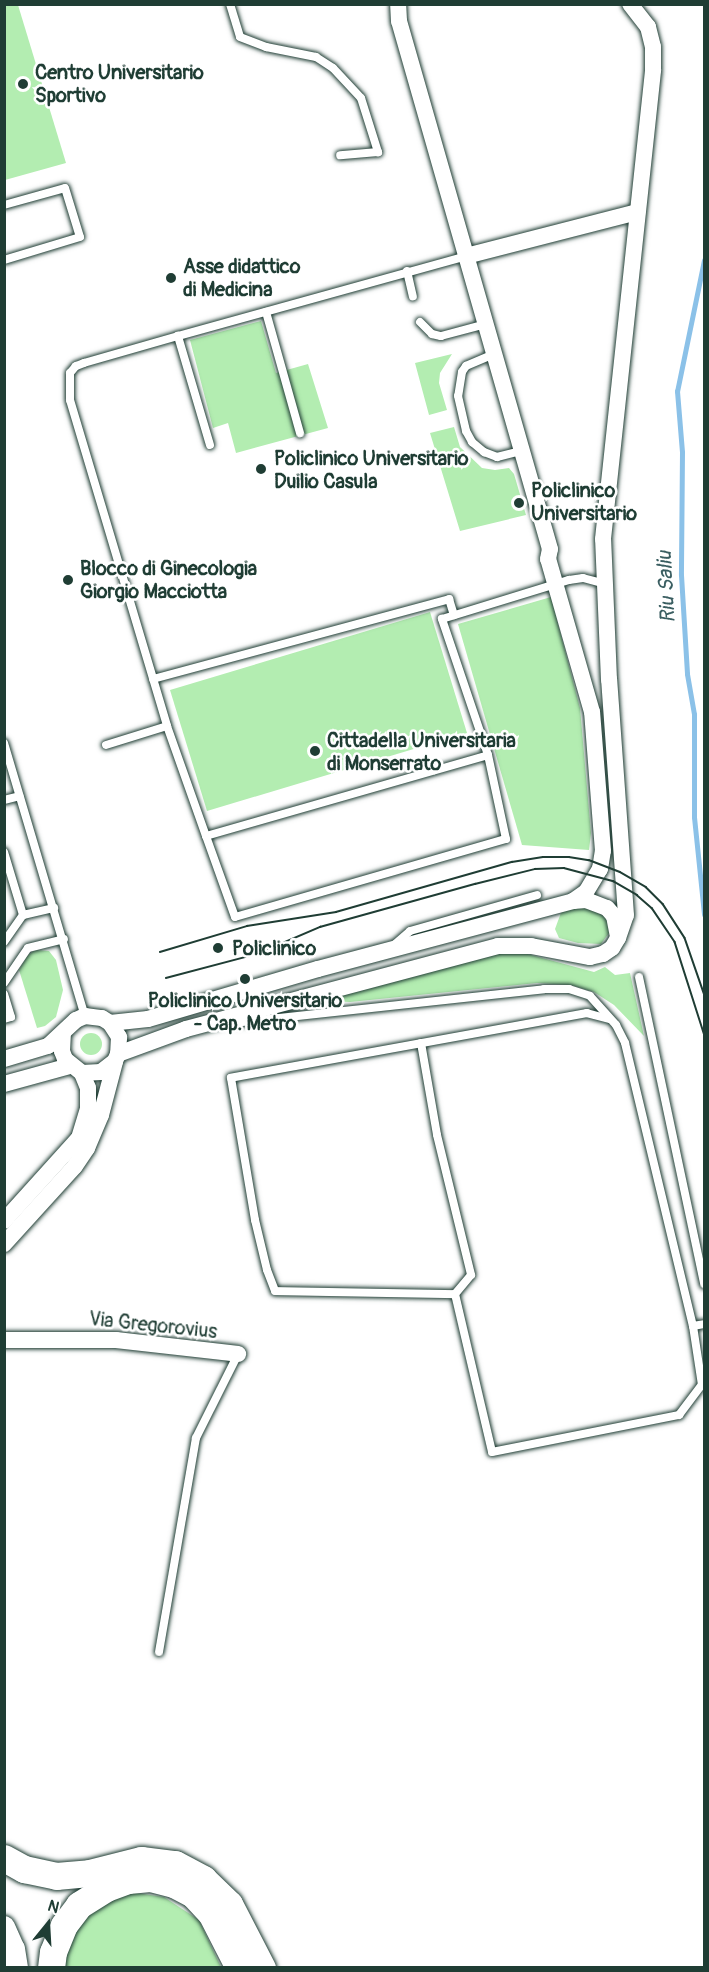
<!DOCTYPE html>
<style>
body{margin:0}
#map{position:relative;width:709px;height:1972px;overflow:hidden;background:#fff;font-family:Pangolin,sans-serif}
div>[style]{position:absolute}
.green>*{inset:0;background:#b3edb1}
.round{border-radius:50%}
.stream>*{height:5px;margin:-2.5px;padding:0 2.5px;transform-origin:2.5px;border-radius:2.5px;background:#8bc1e8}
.roads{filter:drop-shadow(0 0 2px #1f3d34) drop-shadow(0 0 2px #1f3d34)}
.service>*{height:8px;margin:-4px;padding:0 4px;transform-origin:4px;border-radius:4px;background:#fff}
.minor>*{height:16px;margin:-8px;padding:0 8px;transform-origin:8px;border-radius:8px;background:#fff}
.secondary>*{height:22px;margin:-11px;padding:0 11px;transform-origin:11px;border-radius:11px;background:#fff}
.trunk>*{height:27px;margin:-13.5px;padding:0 13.5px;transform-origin:13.5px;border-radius:13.5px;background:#fff}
.tram>*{height:1.5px;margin:-0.75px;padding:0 0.75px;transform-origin:0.75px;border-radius:0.75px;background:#1f3d34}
.dots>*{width:16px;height:16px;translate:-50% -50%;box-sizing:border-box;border:3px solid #fff;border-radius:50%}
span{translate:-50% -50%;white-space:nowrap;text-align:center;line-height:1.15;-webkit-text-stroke:5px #fff;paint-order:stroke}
.poi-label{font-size:20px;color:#1f3d34;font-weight:700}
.left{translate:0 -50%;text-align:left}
.street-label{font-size:20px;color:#1f3d34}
.water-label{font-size:21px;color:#3a5e61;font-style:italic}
.frame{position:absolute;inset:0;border:6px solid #1f3d34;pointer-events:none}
.north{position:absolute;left:18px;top:1894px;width:60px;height:60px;-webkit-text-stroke:4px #fff;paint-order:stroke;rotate:18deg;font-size:16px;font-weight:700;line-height:24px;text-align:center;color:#1f3d34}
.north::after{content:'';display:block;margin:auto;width:21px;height:27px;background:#1f3d34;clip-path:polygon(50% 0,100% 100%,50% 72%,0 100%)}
</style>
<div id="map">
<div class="green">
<div style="clip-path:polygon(5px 4px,18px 5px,66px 163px,5px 180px)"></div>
<div style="clip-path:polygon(261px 321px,276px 373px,308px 364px,328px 428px,236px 453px,228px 423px,213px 428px,190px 340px)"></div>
<div style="clip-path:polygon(452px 354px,440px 373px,439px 383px,447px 410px,429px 415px,415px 363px)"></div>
<div style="clip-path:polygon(454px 427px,460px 447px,482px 468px,495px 470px,509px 468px,514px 474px,526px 515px,460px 531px,430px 433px)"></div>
<div style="clip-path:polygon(551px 597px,580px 708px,591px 833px,589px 850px,522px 845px,458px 624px)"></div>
<div style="clip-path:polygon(430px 612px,467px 733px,207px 811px,170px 690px)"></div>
<div style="clip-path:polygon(584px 906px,606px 917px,609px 933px,601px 944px,578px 943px,559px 938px,555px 929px,562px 910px)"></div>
<div style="clip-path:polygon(35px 950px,49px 951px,56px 960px,63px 990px,56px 1017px,45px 1026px,37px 1028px,19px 970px,27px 956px)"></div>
<div style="clip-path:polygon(520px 952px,594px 972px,605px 967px,615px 975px,630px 973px,644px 1036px,614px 1005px,594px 992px,571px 985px,537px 983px,350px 1002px,329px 1001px,332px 988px,481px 955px)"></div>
<div class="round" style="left:80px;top:1033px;width:22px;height:22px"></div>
<div style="clip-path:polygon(130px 1892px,164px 1897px,199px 1920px,221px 1967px,64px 1968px,66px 1943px,87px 1910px)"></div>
</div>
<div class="stream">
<div style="left:704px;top:260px;width:134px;rotate:101.6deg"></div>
<div style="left:677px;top:391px;width:61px;rotate:85.3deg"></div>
<div style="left:682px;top:452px;width:123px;rotate:90.5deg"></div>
<div style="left:681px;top:575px;width:99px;rotate:86.5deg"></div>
<div style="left:687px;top:674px;width:41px;rotate:80.1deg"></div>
<div style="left:694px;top:714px;width:103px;rotate:90deg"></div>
<div style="left:694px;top:817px;width:98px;rotate:84.1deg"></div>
</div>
<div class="roads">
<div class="service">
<div style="left:230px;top:4px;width:34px;rotate:73deg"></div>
<div style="left:240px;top:37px;width:28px;rotate:21deg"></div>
<div style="left:266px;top:47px;width:51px;rotate:11.3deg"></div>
<div style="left:316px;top:57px;width:20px;rotate:33deg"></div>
<div style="left:333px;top:68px;width:41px;rotate:47deg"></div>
<div style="left:361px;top:98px;width:57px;rotate:72.5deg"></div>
<div style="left:378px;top:152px;width:38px;rotate:175deg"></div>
<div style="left:4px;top:205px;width:63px;rotate:-15.6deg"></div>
<div style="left:65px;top:188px;width:51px;rotate:73deg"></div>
<div style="left:80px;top:237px;width:79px;rotate:163.2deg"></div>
<div style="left:407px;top:271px;width:26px;rotate:77deg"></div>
<div style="left:266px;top:312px;width:126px;rotate:74.3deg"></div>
<div style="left:420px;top:322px;width:17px;rotate:45deg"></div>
<div style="left:432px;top:334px;width:9px;rotate:13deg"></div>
<div style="left:441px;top:336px;width:47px;rotate:-14.9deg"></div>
<div style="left:178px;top:336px;width:299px;rotate:-15.5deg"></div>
<div style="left:494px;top:354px;width:30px;rotate:157deg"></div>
<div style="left:466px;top:366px;width:7px;rotate:124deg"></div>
<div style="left:462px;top:372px;width:24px;rotate:99deg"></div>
<div style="left:458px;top:396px;width:36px;rotate:77deg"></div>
<div style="left:466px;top:431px;width:13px;rotate:61deg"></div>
<div style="left:472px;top:442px;width:16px;rotate:40deg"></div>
<div style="left:484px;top:452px;width:14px;rotate:21deg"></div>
<div style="left:497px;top:457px;width:25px;rotate:-14deg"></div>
<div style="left:210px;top:445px;width:114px;rotate:-106.4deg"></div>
<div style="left:178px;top:336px;width:98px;rotate:164deg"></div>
<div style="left:84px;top:363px;width:9px;rotate:159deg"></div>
<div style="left:76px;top:366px;width:9px;rotate:131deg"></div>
<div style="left:70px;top:373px;width:27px;rotate:90deg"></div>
<div style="left:70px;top:400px;width:340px;rotate:73.4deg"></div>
<div style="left:167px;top:726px;width:117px;rotate:70.5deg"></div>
<div style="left:206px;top:836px;width:293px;rotate:-16deg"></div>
<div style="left:153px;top:679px;width:307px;rotate:-15.1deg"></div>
<div style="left:449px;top:599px;width:17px;rotate:73deg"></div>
<div style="left:4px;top:743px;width:285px;rotate:73.5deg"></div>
<div style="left:106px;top:745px;width:64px;rotate:-17.3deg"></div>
<div style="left:4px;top:800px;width:16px;rotate:-14deg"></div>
<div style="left:206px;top:836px;width:86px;rotate:70.3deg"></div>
<div style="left:235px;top:917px;width:282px;rotate:-16.1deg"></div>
<div style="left:506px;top:839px;width:86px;rotate:-102.1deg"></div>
<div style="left:488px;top:755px;width:144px;rotate:-108.7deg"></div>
<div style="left:442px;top:619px;width:133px;rotate:-17.1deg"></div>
<div style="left:569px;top:580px;width:14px;rotate:-8deg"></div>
<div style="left:583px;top:578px;width:23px;rotate:15deg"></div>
<div style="left:4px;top:852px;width:66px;rotate:73.2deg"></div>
<div style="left:4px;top:942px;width:33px;rotate:-55deg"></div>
<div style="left:23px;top:915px;width:32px;rotate:-13deg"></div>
<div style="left:394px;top:945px;width:21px;rotate:-41deg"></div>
<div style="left:410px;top:931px;width:132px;rotate:-15.8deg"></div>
<div style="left:639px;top:977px;width:314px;rotate:78deg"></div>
<div style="left:4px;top:983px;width:42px;rotate:-55.6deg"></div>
<div style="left:28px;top:948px;width:37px;rotate:-14deg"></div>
<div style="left:4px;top:994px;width:24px;rotate:73deg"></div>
<div style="left:11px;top:1017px;width:7px;rotate:164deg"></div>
<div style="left:609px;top:1019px;width:23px;rotate:-165deg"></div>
<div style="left:587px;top:1013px;width:362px;rotate:169.7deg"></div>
<div style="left:231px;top:1078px;width:144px;rotate:80.4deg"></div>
<div style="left:255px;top:1220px;width:51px;rotate:76.5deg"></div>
<div style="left:267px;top:1270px;width:22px;rotate:69deg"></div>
<div style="left:275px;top:1291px;width:180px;rotate:1deg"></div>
<div style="left:455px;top:1294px;width:162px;rotate:76.8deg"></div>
<div style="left:492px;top:1452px;width:191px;rotate:-11.2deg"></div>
<div style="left:679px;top:1415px;width:38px;rotate:-53deg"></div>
<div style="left:702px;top:1385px;width:60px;rotate:-98.7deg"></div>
<div style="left:233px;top:1023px;width:313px;rotate:-6.2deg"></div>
<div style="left:544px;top:989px;width:25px"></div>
<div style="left:569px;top:989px;width:22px;rotate:18deg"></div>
<div style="left:590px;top:996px;width:39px;rotate:48deg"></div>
<div style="left:616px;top:1025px;width:20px;rotate:63deg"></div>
<div style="left:625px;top:1043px;width:291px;rotate:76.5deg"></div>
<div style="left:693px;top:1326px;width:11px;rotate:-10deg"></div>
<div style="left:421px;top:1043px;width:93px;rotate:80.1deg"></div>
<div style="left:437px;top:1135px;width:144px;rotate:76.3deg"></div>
<div style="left:471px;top:1275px;width:25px;rotate:130deg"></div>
<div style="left:159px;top:1652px;width:217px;rotate:-80.2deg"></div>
<div style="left:196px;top:1438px;width:94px;rotate:-63.4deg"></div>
</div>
<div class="minor">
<div style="left:466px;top:256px;width:177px;rotate:-14.4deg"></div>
<div style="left:573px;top:901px;width:13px;rotate:-4deg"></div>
<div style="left:586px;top:900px;width:22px;rotate:21deg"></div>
<div style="left:607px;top:908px;width:11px;rotate:49deg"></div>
<div style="left:614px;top:916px;width:21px;rotate:79deg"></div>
<div style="left:110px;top:1023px;width:38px;rotate:-6deg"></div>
<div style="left:148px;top:1019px;width:177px;rotate:-16.4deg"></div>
<div style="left:318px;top:969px;width:264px;rotate:-14.9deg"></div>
<div style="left:573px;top:901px;width:16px;rotate:-35deg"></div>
<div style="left:586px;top:892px;width:27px;rotate:-59deg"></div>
<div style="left:600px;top:869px;width:18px;rotate:-81deg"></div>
<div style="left:603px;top:851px;width:139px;rotate:-94.5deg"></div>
<div style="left:592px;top:712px;width:159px;rotate:-106deg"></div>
<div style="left:548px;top:559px;width:10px;rotate:-79deg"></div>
<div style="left:550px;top:549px;width:549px;rotate:-105.96deg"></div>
<div style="left:399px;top:21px;width:17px;rotate:-93deg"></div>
<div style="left:118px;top:1054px;width:72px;rotate:-20.2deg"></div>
<div style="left:186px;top:1029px;width:323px;rotate:-14.9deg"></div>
<div style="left:498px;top:946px;width:33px"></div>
<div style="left:531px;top:946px;width:60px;rotate:10.6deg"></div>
<div style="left:590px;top:957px;width:13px;rotate:-13deg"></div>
<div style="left:603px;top:954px;width:11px;rotate:-34deg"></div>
<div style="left:612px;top:948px;width:12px;rotate:-59deg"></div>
<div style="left:618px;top:938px;width:24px;rotate:-71deg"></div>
<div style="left:626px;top:915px;width:236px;rotate:-94.1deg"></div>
<div style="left:609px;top:680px;width:141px;rotate:-92.4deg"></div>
<div style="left:603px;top:539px;width:472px;rotate:-83.9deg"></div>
<div style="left:653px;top:70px;width:23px;rotate:-90deg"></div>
<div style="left:653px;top:47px;width:21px;rotate:-104deg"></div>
<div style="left:648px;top:27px;width:29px;rotate:-128deg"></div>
<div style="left:4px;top:1059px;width:46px;rotate:-16.5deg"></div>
<div style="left:48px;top:1046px;width:38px;rotate:-43deg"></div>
<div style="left:76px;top:1020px;width:10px;rotate:-24deg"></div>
<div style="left:85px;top:1016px;width:17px;rotate:7deg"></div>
<div style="left:102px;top:1018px;width:9px;rotate:32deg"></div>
<div style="left:110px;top:1023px;width:17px;rotate:57deg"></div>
<div style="left:119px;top:1037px;width:17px;rotate:93deg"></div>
<div style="left:118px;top:1054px;width:8px;rotate:113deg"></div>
<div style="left:115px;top:1061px;width:18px;rotate:142deg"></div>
<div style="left:101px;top:1072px;width:19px;rotate:177deg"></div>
<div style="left:82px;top:1073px;width:22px;rotate:-141deg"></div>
<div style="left:65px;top:1059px;width:9px;rotate:-111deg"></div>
<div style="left:62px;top:1051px;width:17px;rotate:-87deg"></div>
<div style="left:4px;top:1084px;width:68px;rotate:-15.3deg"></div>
<div style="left:4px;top:1221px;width:112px;rotate:-47.9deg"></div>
<div style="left:79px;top:1138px;width:31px;rotate:-73deg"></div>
<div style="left:88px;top:1108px;width:20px;rotate:-90deg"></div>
<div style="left:88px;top:1088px;width:16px;rotate:-112deg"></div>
<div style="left:4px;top:1244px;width:105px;rotate:-47.7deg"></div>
<div style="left:75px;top:1166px;width:22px;rotate:-56deg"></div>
<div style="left:87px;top:1148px;width:36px;rotate:-67deg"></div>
<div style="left:101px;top:1115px;width:55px;rotate:-75.2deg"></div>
<div style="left:4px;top:1340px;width:112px"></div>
<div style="left:116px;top:1340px;width:123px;rotate:6.5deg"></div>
</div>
<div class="secondary">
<div style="left:4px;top:1927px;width:24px;rotate:66deg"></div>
<div style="left:14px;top:1949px;width:19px;rotate:81deg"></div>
</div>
<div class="trunk">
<div style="left:4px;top:1858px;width:23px;rotate:29deg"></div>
<div style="left:24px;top:1869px;width:33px;rotate:12deg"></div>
<div style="left:56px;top:1876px;width:33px;rotate:-5deg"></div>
<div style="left:89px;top:1873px;width:54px;rotate:-14deg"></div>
<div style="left:141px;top:1860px;width:34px;rotate:7deg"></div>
<div style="left:175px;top:1864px;width:32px;rotate:28deg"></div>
<div style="left:203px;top:1879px;width:36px;rotate:44deg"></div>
<div style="left:229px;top:1904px;width:72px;rotate:62.7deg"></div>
<div style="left:4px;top:1964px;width:4px;rotate:63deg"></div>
<div style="left:51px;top:1968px;width:16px;rotate:-83deg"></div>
<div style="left:53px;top:1952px;width:29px;rotate:-68deg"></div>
<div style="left:64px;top:1925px;width:25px;rotate:-53deg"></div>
<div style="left:79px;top:1905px;width:32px;rotate:-32deg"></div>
<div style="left:106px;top:1888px;width:23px;rotate:-20deg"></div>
<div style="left:128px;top:1880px;width:22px;rotate:-5deg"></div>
<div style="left:150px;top:1878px;width:25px;rotate:14deg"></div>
<div style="left:174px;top:1884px;width:21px;rotate:28deg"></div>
<div style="left:193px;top:1894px;width:26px;rotate:47deg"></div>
<div style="left:211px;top:1913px;width:62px;rotate:63deg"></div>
</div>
</div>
<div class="tram">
<div style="left:160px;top:952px;width:91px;rotate:-16.6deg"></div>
<div style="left:247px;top:926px;width:90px;rotate:-8.9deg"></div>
<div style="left:336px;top:912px;width:183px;rotate:-15.9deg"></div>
<div style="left:512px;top:862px;width:31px;rotate:-9deg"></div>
<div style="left:543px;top:857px;width:26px"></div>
<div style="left:569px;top:857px;width:20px;rotate:9deg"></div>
<div style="left:589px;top:860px;width:33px;rotate:21deg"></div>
<div style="left:620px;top:872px;width:30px;rotate:30deg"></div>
<div style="left:646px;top:887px;width:24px;rotate:45deg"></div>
<div style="left:663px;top:904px;width:40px;rotate:57.1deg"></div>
<div style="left:685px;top:938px;width:58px;rotate:70.9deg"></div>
<div style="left:166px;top:978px;width:94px;rotate:-14.8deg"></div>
<div style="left:257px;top:954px;width:69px;rotate:-23.2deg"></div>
<div style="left:320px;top:927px;width:161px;rotate:-15.5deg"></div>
<div style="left:475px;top:884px;width:62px;rotate:-14deg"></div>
<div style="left:535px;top:869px;width:29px;rotate:-2deg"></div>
<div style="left:564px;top:868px;width:51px;rotate:14.9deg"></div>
<div style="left:613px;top:881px;width:28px;rotate:30deg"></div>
<div style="left:637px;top:895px;width:20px;rotate:41deg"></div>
<div style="left:652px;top:908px;width:41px;rotate:55.9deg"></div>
<div style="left:675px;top:942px;width:96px;rotate:72.3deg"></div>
</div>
<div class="dots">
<div style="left:23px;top:84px;background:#1f3d34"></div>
<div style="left:171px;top:278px;background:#1f3d34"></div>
<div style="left:261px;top:469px;background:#1f3d34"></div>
<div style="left:519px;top:503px;background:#1f3d34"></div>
<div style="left:68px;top:580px;background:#1f3d34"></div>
<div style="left:315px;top:751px;background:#1f3d34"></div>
<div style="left:218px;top:948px;background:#1f3d34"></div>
<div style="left:245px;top:979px;background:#1f3d34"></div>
</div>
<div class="poi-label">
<span class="left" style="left:35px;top:84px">Centro Universitario<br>Sportivo</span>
<span class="left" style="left:183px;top:278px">Asse didattico<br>di Medicina</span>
<span class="left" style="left:274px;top:470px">Policlinico Universitario<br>Duilio Casula</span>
<span class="left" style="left:531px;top:502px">Policlinico<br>Universitario</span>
<span class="left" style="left:80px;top:580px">Blocco di Ginecologia<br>Giorgio Macciotta</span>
<span class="left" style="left:327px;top:752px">Cittadella Universitaria<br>di Monserrato</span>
<span class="left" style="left:232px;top:948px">Policlinico</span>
<span style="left:245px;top:1012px">Policlinico Universitario<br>- Cap. Metro</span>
</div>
<div class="street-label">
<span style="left:153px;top:1325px;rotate:6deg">Via Gregorovius</span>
</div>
<div class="water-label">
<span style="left:667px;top:587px;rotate:-93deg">Riu Saliu</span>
</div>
<div class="frame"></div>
<div class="north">N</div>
</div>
